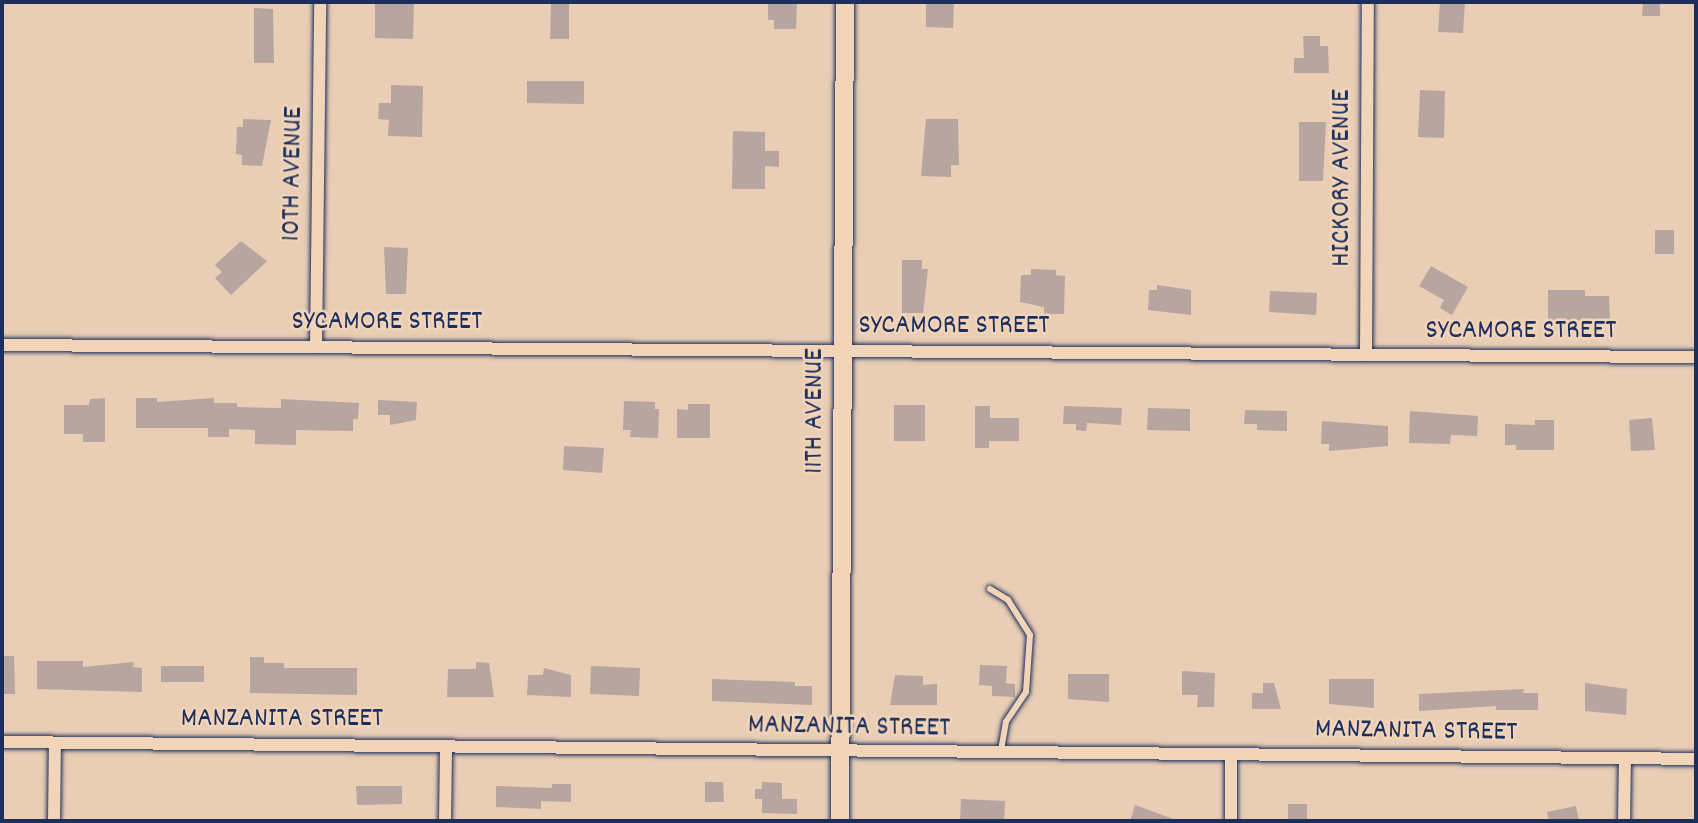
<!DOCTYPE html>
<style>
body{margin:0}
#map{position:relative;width:1698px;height:823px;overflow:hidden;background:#e9cdb4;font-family:Dekko,sans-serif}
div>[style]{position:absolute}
.building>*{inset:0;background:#b6a69f}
.roads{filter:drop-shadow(0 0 2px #1b2f5e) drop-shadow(0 0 2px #1b2f5e)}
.service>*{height:6px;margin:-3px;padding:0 3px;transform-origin:3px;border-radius:3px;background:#f2d4b8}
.minor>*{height:12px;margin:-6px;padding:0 6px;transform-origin:6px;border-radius:6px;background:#f2d4b8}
.secondary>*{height:18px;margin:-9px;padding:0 9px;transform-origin:9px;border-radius:9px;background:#f2d4b8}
span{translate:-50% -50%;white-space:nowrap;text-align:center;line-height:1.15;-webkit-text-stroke:5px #f2d4b8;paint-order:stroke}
.street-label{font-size:28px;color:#1b2f5e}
.frame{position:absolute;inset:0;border:4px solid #1b2f5e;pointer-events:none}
</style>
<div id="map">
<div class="building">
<div style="clip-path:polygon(375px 2px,414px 2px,413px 39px,375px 38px)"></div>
<div style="clip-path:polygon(551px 2px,569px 2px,569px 39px,550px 39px)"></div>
<div style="clip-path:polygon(768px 2px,797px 2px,796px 29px,774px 29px,774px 20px,768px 20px)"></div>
<div style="clip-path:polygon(926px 2px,954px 2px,953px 28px,926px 27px)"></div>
<div style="clip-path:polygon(1440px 2px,1465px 2px,1463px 33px,1438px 32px)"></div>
<div style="clip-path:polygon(1643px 2px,1660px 2px,1660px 16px,1642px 16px)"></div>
<div style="clip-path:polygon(254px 8px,273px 9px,274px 63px,254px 63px)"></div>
<div style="clip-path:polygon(1303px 36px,1320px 36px,1320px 46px,1328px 46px,1329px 73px,1294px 73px,1294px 58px,1304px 58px)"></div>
<div style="clip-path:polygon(527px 81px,584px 81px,584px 104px,527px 103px)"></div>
<div style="clip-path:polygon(391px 85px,423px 86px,422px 137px,388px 136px,389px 120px,378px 119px,379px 103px,391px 103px)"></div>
<div style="clip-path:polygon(1420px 90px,1445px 91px,1444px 138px,1418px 137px)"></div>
<div style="clip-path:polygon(243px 119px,271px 120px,262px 166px,242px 165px,242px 155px,236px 154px,237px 127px,243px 127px)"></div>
<div style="clip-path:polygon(926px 119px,958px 119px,959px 165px,951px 165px,951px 177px,921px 176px)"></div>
<div style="clip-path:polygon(1299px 122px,1326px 122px,1323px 181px,1299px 181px)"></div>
<div style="clip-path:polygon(733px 131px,765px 132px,765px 151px,779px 151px,779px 167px,765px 166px,765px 189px,732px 189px)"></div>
<div style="clip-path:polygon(1655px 230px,1674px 230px,1674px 254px,1655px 254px)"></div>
<div style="clip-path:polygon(241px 241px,267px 261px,231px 295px,215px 278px,222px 272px,215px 265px)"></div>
<div style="clip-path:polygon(384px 247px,408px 248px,406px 294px,386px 294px)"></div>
<div style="clip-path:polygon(902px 260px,922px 260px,922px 269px,928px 269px,923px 313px,902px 313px)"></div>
<div style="clip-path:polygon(1431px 266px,1468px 287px,1452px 315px,1440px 308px,1444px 300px,1419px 286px)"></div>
<div style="clip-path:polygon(1031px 269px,1056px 270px,1056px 275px,1065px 276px,1064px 314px,1044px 314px,1044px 307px,1020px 302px,1021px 275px,1031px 275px)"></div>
<div style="clip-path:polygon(1157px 285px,1191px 290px,1191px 315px,1148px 310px,1149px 290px,1157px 290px)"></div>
<div style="clip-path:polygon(1548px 290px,1585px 290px,1585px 296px,1609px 296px,1610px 321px,1548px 320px)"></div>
<div style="clip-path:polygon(1270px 291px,1317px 293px,1316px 315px,1269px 312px)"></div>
<div style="clip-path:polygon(105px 398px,105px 442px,83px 442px,83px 434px,64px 434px,64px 405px,89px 405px,90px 399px)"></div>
<div style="clip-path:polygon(136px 398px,157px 398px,157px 402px,214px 398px,214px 403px,237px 403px,237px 407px,281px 408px,281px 399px,359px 403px,358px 419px,353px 419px,353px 431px,296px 430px,296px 445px,255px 444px,255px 430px,229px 429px,229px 437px,208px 437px,208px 428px,136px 428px)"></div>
<div style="clip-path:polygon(378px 400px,417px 402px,416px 420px,390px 425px,390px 415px,378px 415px)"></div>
<div style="clip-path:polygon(624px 401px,655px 402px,655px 409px,659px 409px,658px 438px,630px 437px,631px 430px,623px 430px)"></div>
<div style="clip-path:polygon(688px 404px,710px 404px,710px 438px,677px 438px,677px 409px,688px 410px)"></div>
<div style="clip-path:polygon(894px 405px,925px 405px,925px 441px,894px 441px)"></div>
<div style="clip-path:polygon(975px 406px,990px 406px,990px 418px,1019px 418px,1019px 441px,989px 441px,989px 448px,975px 448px)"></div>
<div style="clip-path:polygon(1064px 406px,1122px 408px,1121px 425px,1087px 423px,1086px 431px,1076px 430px,1076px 424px,1063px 424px)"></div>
<div style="clip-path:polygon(1148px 408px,1190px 409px,1190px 431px,1147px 430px)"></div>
<div style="clip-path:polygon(1245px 410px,1287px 411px,1287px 431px,1257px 430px,1257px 424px,1244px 424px)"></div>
<div style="clip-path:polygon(1410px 411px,1478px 416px,1477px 436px,1451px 435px,1450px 444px,1409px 443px)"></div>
<div style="clip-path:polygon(1652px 418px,1655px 450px,1631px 451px,1629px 420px)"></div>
<div style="clip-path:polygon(1535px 420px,1554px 420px,1554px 450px,1516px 450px,1516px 445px,1505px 445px,1505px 424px,1535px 425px)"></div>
<div style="clip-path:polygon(1322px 421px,1388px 426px,1388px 446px,1329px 451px,1329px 444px,1321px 444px)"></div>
<div style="clip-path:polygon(564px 446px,604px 448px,602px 473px,563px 470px)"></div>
<div style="clip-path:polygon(2px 656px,14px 656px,15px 694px,2px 694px)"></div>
<div style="clip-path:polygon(250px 657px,264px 657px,264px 663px,284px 663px,284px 668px,357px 668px,357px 695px,250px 693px)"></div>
<div style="clip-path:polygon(37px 661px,83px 661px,83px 667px,134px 662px,133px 667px,142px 668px,142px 692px,37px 689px)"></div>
<div style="clip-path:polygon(476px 662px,489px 663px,494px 697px,447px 697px,448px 669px,476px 669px)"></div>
<div style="clip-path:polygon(980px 665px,1007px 666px,1006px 683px,1015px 684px,1015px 697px,992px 696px,992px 686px,979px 685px)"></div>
<div style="clip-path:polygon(161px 666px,204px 666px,204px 682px,161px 682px)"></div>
<div style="clip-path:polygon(591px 666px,640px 668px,639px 696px,590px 694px)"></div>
<div style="clip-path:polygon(544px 668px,571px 675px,571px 697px,527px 695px,528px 675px,543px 675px)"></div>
<div style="clip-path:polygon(1182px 671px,1215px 673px,1214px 707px,1197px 707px,1198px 695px,1182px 695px)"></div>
<div style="clip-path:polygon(1068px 674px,1109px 674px,1109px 702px,1068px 699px)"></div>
<div style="clip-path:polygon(895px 675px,923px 676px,923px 685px,937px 684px,937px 705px,890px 705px)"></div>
<div style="clip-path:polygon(712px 679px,795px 682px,795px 686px,812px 686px,812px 705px,712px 701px)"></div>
<div style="clip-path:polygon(1329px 679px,1374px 679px,1374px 708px,1329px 704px)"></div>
<div style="clip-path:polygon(1263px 683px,1274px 683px,1281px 709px,1252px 709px,1252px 693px,1263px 693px)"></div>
<div style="clip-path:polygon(1585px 683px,1627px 689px,1626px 715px,1585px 711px)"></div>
<div style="clip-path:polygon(1524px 689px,1523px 693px,1538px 693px,1538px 710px,1496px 710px,1496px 706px,1419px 711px,1419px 694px)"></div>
<div style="clip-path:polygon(705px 782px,723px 782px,724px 802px,705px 802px)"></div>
<div style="clip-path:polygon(762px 782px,782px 783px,782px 799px,797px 799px,797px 814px,762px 813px,762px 799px,755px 799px,755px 789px,762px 789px)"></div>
<div style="clip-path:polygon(552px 784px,571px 784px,571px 802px,541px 801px,541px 809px,496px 807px,496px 786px,552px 788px)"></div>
<div style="clip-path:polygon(356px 786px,402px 786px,402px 804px,357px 805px)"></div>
<div style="clip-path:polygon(961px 799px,1005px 801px,1004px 821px,960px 821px)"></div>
<div style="clip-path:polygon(1288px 804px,1307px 804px,1307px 821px,1288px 821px)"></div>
<div style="clip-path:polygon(1135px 805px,1176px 820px,1176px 821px,1130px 821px)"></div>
<div style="clip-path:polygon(1576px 806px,1579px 821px,1549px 821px,1547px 812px)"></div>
</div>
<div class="roads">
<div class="service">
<div style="left:990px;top:589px;width:21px;rotate:31deg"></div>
<div style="left:1008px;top:600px;width:41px;rotate:57.8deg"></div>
<div style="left:1030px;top:635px;width:57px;rotate:94deg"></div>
<div style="left:1026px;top:692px;width:36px;rotate:124deg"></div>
<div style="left:1006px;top:722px;width:29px;rotate:100deg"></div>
</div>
<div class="minor">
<div style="left:2px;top:345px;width:1694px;rotate:0.41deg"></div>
<div style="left:316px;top:347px;width:345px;rotate:-89.3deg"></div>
<div style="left:1366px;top:355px;width:353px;rotate:-89.7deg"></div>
<div style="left:2px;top:742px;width:1694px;rotate:0.57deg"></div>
<div style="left:54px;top:821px;width:78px;rotate:-89.3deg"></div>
<div style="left:445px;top:821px;width:75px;rotate:-89.2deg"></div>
<div style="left:1231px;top:821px;width:67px;rotate:-90deg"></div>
<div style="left:1624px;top:821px;width:62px;rotate:-89.1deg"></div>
</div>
<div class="secondary">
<div style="left:840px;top:821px;width:819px;rotate:-89.65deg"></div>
</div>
</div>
<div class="street-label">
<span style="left:294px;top:174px;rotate:-89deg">10TH AVENUE</span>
<span style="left:1343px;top:178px;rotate:-90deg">HICKORY AVENUE</span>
<span style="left:387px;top:323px">SYCAMORE STREET</span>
<span style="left:954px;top:327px">SYCAMORE STREET</span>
<span style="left:1521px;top:332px">SYCAMORE STREET</span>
<span style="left:816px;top:411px;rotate:-90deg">11TH AVENUE</span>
<span style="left:282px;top:720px">MANZANITA STREET</span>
<span style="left:849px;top:728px;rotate:1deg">MANZANITA STREET</span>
<span style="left:1416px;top:732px;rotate:1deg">MANZANITA STREET</span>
</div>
<div class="frame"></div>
</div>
